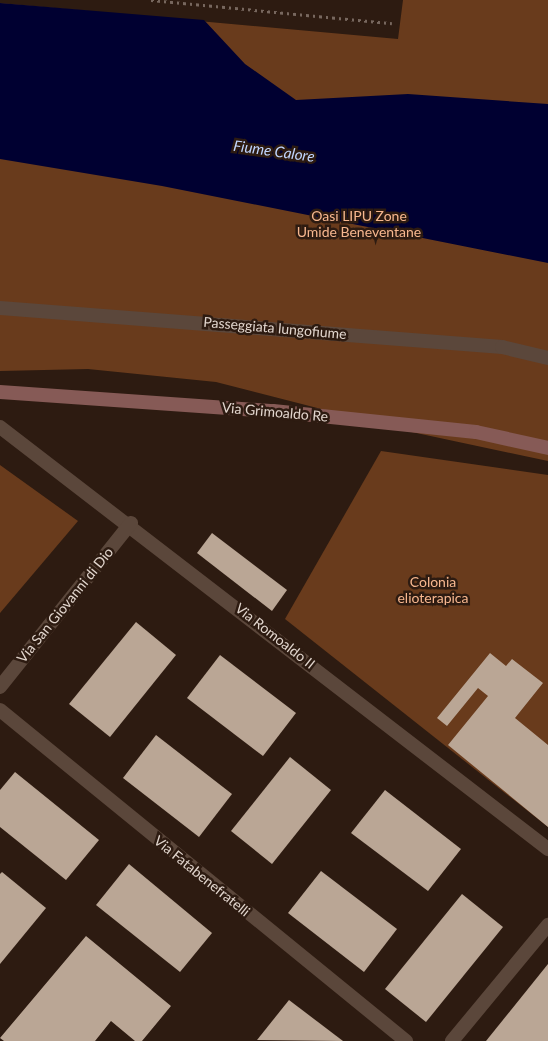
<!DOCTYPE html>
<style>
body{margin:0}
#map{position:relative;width:548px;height:1041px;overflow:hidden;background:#2d1b11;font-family:Lato,sans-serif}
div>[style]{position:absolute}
.green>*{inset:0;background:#693b1c}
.water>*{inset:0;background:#000031}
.building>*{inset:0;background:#baa695}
.path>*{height:3px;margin-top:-1.5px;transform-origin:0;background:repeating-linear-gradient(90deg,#77675e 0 2.5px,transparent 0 6.5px)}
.pedestrian>*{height:14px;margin:-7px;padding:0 7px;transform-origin:7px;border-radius:7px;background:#5b473b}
.minor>*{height:14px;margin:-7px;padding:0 7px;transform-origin:7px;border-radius:7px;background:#5b473b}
.secondary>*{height:14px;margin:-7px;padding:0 7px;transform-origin:7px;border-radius:7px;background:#865a56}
span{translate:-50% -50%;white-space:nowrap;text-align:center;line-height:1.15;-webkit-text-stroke:5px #2d1b11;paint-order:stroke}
.park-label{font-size:14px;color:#f7b78f}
.street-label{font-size:14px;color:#e2d6ce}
.water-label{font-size:15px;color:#c0d5fe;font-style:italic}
</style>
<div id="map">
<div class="green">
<div style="clip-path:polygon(403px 0,548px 0,548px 461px,407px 431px,216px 382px,88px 369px,0 371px,0 3px,398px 39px)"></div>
<div style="clip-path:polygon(381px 451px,548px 475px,548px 827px,285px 619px)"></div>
<div style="clip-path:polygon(0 465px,78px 521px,0 613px)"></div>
</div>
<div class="water">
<div style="clip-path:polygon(0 3px,204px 20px,245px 64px,296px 100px,408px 94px,548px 104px,548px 263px,162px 186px,0 159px)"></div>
</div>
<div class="building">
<div style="clip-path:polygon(212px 533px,287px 590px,272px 611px,197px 553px)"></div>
<div style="clip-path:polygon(136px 622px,176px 655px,110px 737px,69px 704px)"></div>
<div style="clip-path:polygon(490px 653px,506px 666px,512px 659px,543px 683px,515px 718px,548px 745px,548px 827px,448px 745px,488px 696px,478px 688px,447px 726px,437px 718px)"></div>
<div style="clip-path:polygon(220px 655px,296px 713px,263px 756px,187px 698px)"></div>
<div style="clip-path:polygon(156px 735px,232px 794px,199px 837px,123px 778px)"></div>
<div style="clip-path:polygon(290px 757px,331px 790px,272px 864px,231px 831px)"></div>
<div style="clip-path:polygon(15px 772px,99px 840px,66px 880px,0 827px,0 790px)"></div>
<div style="clip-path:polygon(385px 790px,461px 849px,428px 891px,351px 833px)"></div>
<div style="clip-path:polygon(129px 864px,212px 933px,180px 972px,96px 905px)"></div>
<div style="clip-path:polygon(321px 871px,397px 929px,364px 972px,288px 913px)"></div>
<div style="clip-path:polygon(2px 872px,46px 908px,0 964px,0 874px)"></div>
<div style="clip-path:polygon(462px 894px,503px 927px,426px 1022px,385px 989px)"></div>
<div style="clip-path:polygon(86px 936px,171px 1006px,142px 1041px,135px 1041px,111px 1021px,95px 1041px,4px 1041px,0 1038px)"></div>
<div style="clip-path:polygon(548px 964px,548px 1041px,486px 1041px)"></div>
<div style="clip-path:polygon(289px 1000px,343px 1041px,257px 1040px)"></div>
</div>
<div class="path">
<div style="left:151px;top:0;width:242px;rotate:5.5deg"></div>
</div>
<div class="pedestrian">
<div style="left:0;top:308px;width:504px;rotate:4.44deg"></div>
<div style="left:502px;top:347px;width:47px;rotate:13.4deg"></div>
</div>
<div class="minor">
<div style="left:0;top:427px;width:692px;rotate:37.6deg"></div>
<div style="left:0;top:687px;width:210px;rotate:-51.4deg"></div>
<div style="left:0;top:710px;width:524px;rotate:39.19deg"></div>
<div style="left:452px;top:1041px;width:151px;rotate:-50.4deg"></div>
</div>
<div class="secondary">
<div style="left:0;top:392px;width:274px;rotate:4deg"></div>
<div style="left:273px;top:411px;width:204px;rotate:5.9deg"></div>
<div style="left:476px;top:432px;width:74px;rotate:12.5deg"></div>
</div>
<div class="park-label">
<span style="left:359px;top:224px">Oasi LIPU Zone<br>Umide Beneventane</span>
<span style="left:433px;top:590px">Colonia<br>elioterapica</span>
</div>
<div class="street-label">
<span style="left:275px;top:328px;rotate:5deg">Passeggiata lungofiume</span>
<span style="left:275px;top:412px;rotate:5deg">Via Grimoaldo Re</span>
<span style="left:65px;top:605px;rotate:-51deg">Via San Giovanni di Dio</span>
<span style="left:275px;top:636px;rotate:38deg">Via Romoaldo II</span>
<span style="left:202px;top:876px;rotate:39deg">Via Fatabenefratelli</span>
</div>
<div class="water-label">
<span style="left:274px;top:151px;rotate:8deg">Fiume Calore</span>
</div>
</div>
